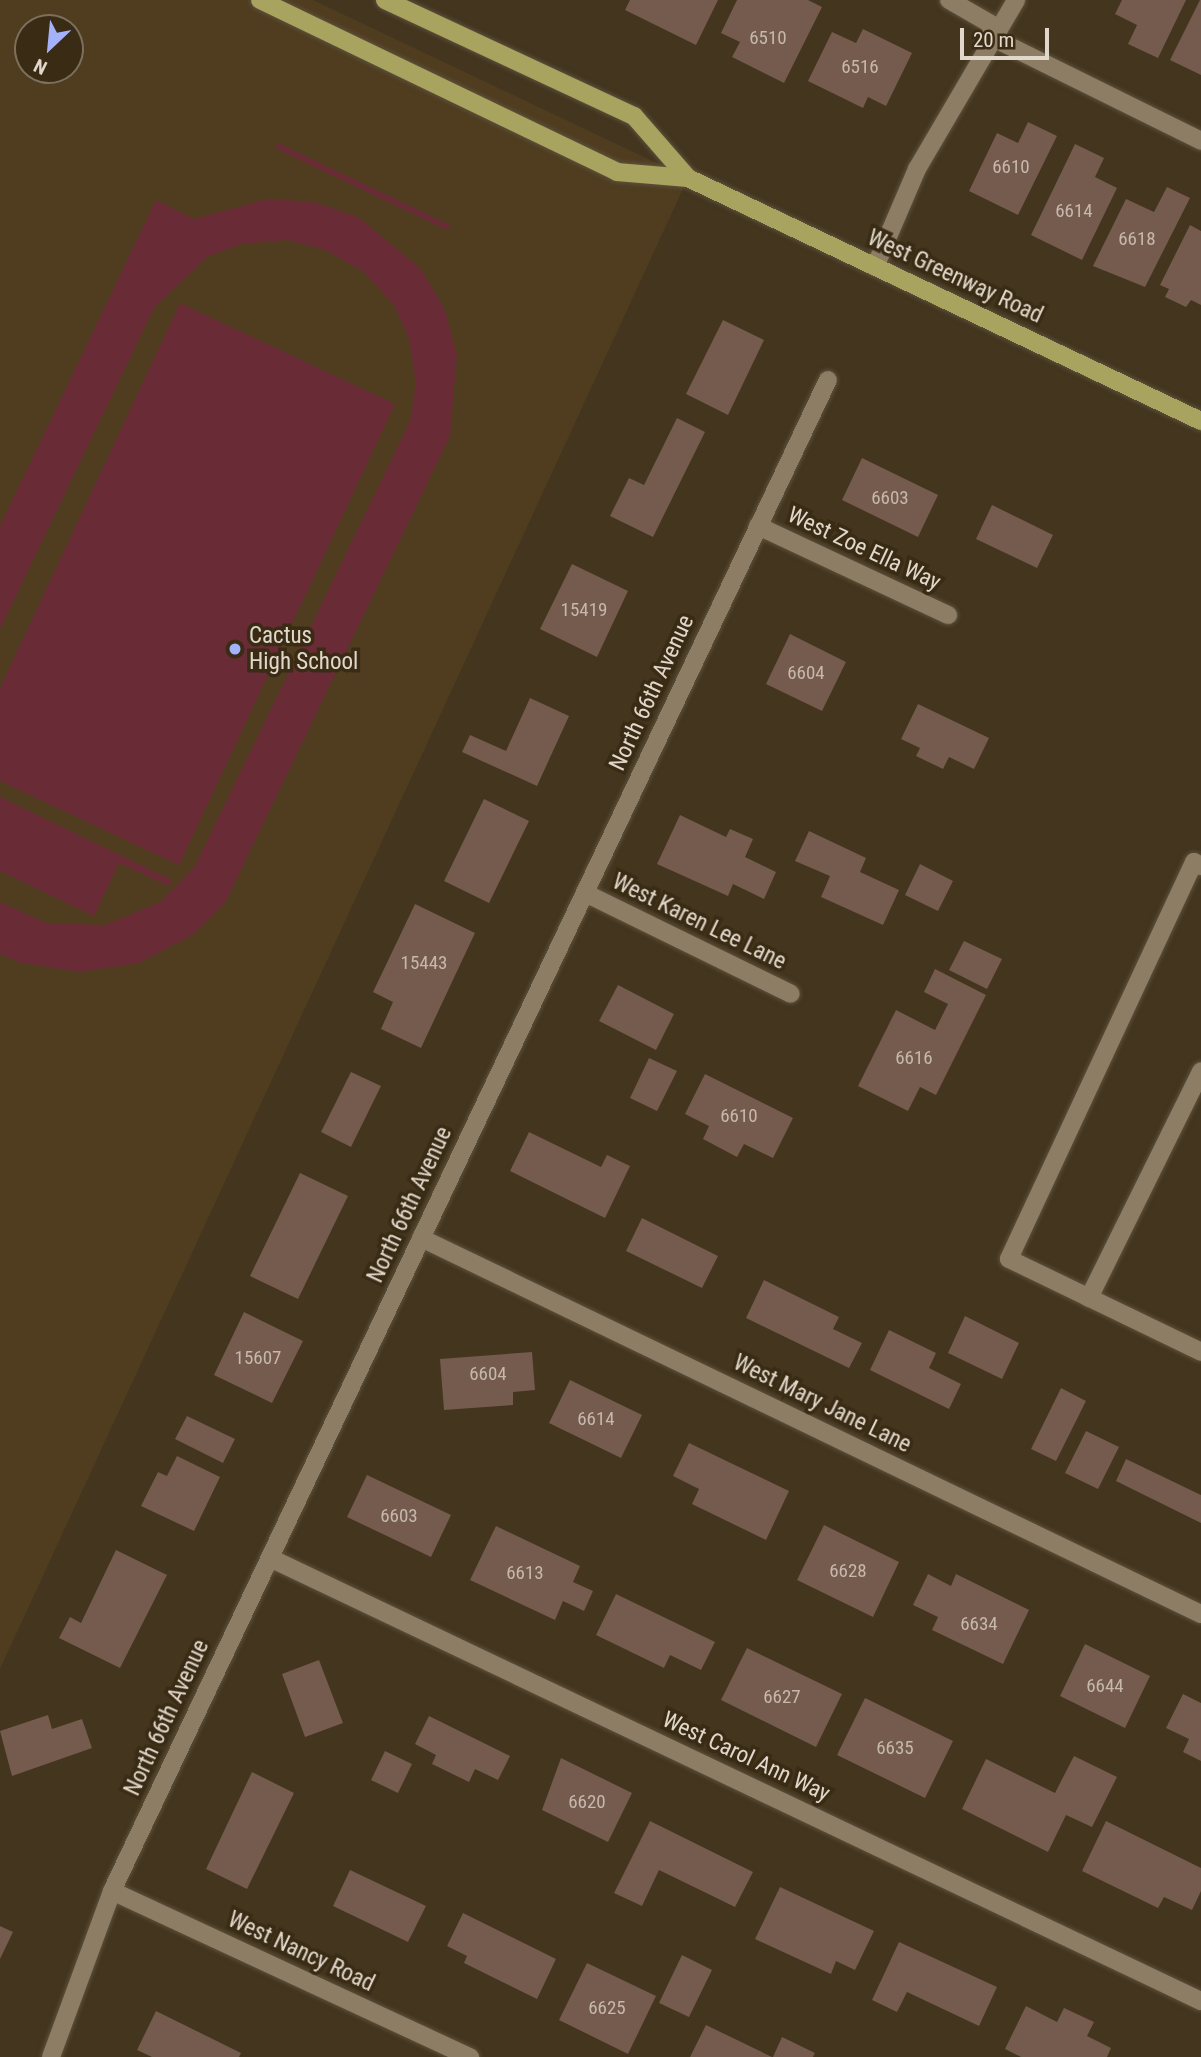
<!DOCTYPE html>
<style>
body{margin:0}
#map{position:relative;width:1201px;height:2057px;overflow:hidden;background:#43351e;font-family:"Roboto Condensed",sans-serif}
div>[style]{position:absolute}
.built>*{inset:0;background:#503d20}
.green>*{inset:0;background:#692b35}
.building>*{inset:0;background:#755a4e}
.roads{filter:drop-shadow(0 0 2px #5d513d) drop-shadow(0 0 2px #5d513d)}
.minor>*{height:18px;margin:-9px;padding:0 9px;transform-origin:9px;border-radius:9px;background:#8e7d65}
.major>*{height:18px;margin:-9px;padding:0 9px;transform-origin:9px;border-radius:9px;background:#a8a35e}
.dots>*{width:19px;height:19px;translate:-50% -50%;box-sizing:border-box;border:4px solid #392b14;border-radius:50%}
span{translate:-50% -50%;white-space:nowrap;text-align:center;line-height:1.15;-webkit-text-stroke:7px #392b14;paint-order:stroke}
.number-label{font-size:19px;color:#c6b8ac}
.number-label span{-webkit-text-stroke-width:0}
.street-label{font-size:23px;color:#e1d8cb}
.poi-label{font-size:23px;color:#e1d8cb}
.left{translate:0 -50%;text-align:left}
.north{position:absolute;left:14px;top:14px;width:70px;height:70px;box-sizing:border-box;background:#392b14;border:2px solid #7c705d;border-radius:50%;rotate:206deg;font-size:19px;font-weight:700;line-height:28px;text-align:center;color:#e1d8cb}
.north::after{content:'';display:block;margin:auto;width:24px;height:32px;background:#a4b2fc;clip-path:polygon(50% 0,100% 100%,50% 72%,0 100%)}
.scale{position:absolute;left:960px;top:28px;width:89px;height:32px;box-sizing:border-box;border:4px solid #e1d8cb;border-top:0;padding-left:9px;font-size:21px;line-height:24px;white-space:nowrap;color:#e1d8cb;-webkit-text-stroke:5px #392b14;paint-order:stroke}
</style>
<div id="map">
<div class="built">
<div style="clip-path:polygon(evenodd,0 0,313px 0,688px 178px,0 1669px,0 0,28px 28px,70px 28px,70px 70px,28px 70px,28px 28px)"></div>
</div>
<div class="green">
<div style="clip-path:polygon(278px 143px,450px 225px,447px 230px,275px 148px)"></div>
<div style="clip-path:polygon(267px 199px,314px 202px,358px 217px,421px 269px,445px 310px,457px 355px,450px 436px,225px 903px,191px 936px,138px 963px,80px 972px,22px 963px,0 954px,0 902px,46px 923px,105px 925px,160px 902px,195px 866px,410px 421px,416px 384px,409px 339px,394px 305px,363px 271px,323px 249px,287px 240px,241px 244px,207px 257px,154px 308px,0 629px,0 526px,156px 200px,194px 219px)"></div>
<div style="clip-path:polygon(180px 303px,395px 404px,179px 865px,0 781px,0 688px)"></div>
<div style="clip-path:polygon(0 797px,172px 880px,169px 886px,119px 863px,94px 916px,0 871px)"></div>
</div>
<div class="building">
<div style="clip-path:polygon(630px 0,718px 0,696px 45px,625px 10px)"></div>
<div style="clip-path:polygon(737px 0,808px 0,822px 7px,784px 83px,732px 57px,740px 42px,721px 33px)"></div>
<div style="clip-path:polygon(1122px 0,1186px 0,1158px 58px,1128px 44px,1137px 25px,1115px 14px)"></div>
<div style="clip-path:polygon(1200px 0,1201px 0,1201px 75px,1170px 60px)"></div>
<div style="clip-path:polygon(863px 29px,912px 53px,886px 106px,868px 97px,863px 108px,808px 81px,832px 32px,856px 43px)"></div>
<div style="clip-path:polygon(1028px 122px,1057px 136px,1018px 215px,969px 191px,997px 133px,1018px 143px)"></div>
<div style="clip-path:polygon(1075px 144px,1104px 158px,1095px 177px,1117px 188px,1082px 260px,1031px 235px)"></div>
<div style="clip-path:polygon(1167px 187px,1190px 198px,1145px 287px,1093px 266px,1126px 199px,1154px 212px)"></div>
<div style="clip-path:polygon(1190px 225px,1201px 231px,1201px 305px,1191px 300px,1186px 307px,1165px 297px,1169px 289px,1160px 285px)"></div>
<div style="clip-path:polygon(723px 320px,764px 340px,728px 415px,686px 394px)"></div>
<div style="clip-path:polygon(677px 418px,705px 432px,653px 537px,610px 516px,629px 478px,644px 485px)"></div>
<div style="clip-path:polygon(862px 458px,938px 495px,918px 537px,842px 500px)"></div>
<div style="clip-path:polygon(992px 505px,1053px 535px,1037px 568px,976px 539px)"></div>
<div style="clip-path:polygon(572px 564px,628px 591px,597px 657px,540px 629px)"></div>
<div style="clip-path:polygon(790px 634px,846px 662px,822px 711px,766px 684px)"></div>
<div style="clip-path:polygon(530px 698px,569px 716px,537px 786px,462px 752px,470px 735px,506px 751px)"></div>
<div style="clip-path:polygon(918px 704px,989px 738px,974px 769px,949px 757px,943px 769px,916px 756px,920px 748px,901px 739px)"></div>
<div style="clip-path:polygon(484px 799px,529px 821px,489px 903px,444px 881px)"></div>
<div style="clip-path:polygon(680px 815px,726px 837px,730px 829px,753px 839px,745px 857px,776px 872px,764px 899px,733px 884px,728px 896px,657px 864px)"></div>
<div style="clip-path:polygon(809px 831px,866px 858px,860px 872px,899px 890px,883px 925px,821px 897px,830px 876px,795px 861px)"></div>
<div style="clip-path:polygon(920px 864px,953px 881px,938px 911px,905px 895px)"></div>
<div style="clip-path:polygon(415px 904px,475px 933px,421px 1048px,381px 1029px,393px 1002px,373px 992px)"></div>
<div style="clip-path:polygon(964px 941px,1002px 959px,987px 989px,949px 970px)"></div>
<div style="clip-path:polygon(935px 969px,986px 995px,936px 1095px,920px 1087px,908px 1111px,858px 1086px,896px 1010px,935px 1030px,948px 1004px,924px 992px)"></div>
<div style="clip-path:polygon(618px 985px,674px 1014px,656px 1050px,599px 1021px)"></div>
<div style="clip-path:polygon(649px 1058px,677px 1071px,657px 1111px,630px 1098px)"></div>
<div style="clip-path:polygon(351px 1072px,381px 1086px,351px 1147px,321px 1132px)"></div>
<div style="clip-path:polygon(705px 1074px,793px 1118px,773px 1158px,744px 1144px,737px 1157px,703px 1139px,709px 1126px,685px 1114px)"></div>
<div style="clip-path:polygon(529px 1132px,601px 1167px,607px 1155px,630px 1166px,605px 1218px,510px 1171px)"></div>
<div style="clip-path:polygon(300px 1173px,348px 1196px,298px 1299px,250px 1276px)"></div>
<div style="clip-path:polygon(642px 1218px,718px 1256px,702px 1288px,626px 1251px)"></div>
<div style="clip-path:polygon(764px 1280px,839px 1317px,833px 1329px,862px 1343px,849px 1368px,746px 1318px)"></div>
<div style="clip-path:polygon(244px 1312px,303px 1341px,272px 1403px,214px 1375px)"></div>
<div style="clip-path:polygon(965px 1316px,1019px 1343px,1002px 1379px,948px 1353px)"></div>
<div style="clip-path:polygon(889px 1330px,936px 1353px,929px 1368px,961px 1384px,949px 1409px,870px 1370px)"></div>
<div style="clip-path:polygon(532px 1352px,535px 1390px,513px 1392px,513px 1405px,444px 1410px,440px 1359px)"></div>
<div style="clip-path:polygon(570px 1380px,642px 1415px,621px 1458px,549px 1423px)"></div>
<div style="clip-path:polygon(1061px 1388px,1086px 1401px,1056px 1461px,1031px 1449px)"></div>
<div style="clip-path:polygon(187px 1416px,235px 1439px,223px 1463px,175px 1439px)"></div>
<div style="clip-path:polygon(1086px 1431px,1119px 1447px,1098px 1489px,1065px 1473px)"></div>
<div style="clip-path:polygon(689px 1443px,789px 1491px,766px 1540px,692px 1504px,699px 1489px,673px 1476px)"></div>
<div style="clip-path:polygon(177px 1456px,220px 1477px,194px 1531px,141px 1506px,158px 1472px,167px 1476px)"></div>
<div style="clip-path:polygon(1126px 1459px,1201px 1495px,1201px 1523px,1116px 1481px)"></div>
<div style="clip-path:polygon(367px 1475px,451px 1515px,431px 1557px,347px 1517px)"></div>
<div style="clip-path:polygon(824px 1525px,899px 1562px,873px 1617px,797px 1580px)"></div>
<div style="clip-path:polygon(496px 1526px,580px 1566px,573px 1582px,593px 1591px,584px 1611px,563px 1601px,555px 1620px,470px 1580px)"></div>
<div style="clip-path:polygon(116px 1550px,167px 1575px,120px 1668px,59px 1638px,70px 1617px,81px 1623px)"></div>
<div style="clip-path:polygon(928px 1574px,951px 1586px,956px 1574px,1029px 1610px,1003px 1664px,932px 1630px,938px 1617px,913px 1605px)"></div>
<div style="clip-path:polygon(616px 1594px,715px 1642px,701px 1670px,670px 1655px,664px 1668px,596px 1635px)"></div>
<div style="clip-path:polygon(1085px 1644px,1150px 1676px,1125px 1728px,1060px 1696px)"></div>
<div style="clip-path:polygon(747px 1648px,842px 1694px,816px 1747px,721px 1700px)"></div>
<div style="clip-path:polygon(319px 1660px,343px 1723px,305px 1737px,282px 1674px)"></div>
<div style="clip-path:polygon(1183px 1694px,1201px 1703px,1201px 1761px,1183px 1752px,1189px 1739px,1166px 1728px)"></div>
<div style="clip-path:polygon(865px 1698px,953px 1741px,925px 1798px,837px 1755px)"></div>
<div style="clip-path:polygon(48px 1715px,52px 1729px,82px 1719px,92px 1748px,12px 1776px,0 1731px)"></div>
<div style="clip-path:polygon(429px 1716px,510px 1756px,498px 1780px,475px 1769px,469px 1782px,432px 1764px,436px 1755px,415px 1744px)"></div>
<div style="clip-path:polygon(385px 1751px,412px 1764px,398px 1793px,371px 1780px)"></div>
<div style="clip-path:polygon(1074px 1756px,1117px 1777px,1092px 1827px,1066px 1815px,1048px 1852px,962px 1809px,986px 1759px,1055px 1793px)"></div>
<div style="clip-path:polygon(561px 1758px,632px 1793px,608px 1842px,542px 1810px)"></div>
<div style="clip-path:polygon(252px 1772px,294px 1793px,247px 1889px,206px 1869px)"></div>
<div style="clip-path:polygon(650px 1821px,753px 1872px,735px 1907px,659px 1870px,642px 1906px,614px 1893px)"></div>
<div style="clip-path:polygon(1106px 1821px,1201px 1868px,1201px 1891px,1192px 1910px,1164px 1897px,1158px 1908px,1082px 1871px)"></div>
<div style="clip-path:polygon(350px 1870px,426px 1906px,408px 1942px,333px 1906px)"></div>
<div style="clip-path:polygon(780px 1887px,874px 1931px,855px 1970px,836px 1961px,831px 1974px,755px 1939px)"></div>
<div style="clip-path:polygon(463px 1913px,556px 1959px,537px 1999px,464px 1963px,467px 1956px,447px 1946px)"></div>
<div style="clip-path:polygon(0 1926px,13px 1932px,0 1959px)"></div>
<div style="clip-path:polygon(899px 1942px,997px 1987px,979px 2026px,907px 1992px,897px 2012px,872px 2000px)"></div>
<div style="clip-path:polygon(682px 1955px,712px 1970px,689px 2017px,659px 2003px)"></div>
<div style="clip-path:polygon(587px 1963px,656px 1996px,628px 2054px,559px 2020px)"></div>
<div style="clip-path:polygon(1026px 2006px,1057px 2022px,1064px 2008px,1094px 2022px,1087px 2036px,1111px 2048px,1107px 2057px,1021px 2057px,1005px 2049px)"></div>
<div style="clip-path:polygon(156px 2011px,241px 2053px,239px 2057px,152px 2057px,137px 2050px)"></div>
<div style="clip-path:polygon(706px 2025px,772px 2057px,690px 2057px)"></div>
<div style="clip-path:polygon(782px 2037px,815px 2053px,813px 2057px,773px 2057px)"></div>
</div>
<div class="roads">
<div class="minor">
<div style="left:949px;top:0;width:54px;rotate:29.9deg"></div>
<div style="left:989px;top:36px;width:237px;rotate:26.3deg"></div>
<div style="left:875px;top:267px;width:107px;rotate:-66.8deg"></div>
<div style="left:917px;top:169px;width:196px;rotate:-59.6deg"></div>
<div style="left:758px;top:526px;width:210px;rotate:25.1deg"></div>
<div style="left:1201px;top:866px;width:8px;rotate:-150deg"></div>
<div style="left:1194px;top:862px;width:438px;rotate:115deg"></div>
<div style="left:1009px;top:1259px;width:213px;rotate:25.8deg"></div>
<div style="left:585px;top:893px;width:229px;rotate:26.1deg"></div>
<div style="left:421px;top:1238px;width:866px;rotate:25.74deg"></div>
<div style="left:1089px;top:1298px;width:253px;rotate:-63.7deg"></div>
<div style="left:270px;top:1558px;width:1031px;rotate:25.45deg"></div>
<div style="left:112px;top:1891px;width:395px;rotate:24.9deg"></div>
<div style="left:51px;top:2057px;width:177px;rotate:-69.8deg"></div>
<div style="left:112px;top:1891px;width:1672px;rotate:-64.65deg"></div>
</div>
<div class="major">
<div style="left:260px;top:0;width:396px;rotate:25.7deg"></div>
<div style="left:617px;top:172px;width:71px;rotate:4.8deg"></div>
<div style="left:688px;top:178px;width:568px;rotate:25.35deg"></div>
<div style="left:385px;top:0;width:275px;rotate:25deg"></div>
<div style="left:634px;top:116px;width:82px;rotate:48.9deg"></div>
</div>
</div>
<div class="dots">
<div style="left:235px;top:649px;background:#a4b2fc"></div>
</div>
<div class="number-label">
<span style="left:768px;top:38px">6510</span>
<span style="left:860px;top:67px">6516</span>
<span style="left:1011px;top:167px">6610</span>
<span style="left:1074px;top:211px">6614</span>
<span style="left:1137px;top:239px">6618</span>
<span style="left:890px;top:498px">6603</span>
<span style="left:584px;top:610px">15419</span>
<span style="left:806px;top:673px">6604</span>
<span style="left:424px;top:963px">15443</span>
<span style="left:914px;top:1058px">6616</span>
<span style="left:739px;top:1116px">6610</span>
<span style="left:258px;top:1358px">15607</span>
<span style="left:488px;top:1374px">6604</span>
<span style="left:596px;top:1419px">6614</span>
<span style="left:399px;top:1516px">6603</span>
<span style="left:848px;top:1571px">6628</span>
<span style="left:525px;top:1573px">6613</span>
<span style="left:979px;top:1624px">6634</span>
<span style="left:1105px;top:1686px">6644</span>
<span style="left:782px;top:1697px">6627</span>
<span style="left:895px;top:1748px">6635</span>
<span style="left:587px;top:1802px">6620</span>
<span style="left:607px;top:2008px">6625</span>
</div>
<div class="street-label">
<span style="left:955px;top:277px;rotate:25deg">West Greenway Road</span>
<span style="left:864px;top:549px;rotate:25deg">West Zoe Ella Way</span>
<span style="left:652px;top:693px;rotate:-65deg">North 66th Avenue</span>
<span style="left:699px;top:922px;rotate:26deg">West Karen Lee Lane</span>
<span style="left:410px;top:1205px;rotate:-65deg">North 66th Avenue</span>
<span style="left:822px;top:1404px;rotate:26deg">West Mary Jane Lane</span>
<span style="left:167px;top:1718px;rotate:-65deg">North 66th Avenue</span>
<span style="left:746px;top:1757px;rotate:25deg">West Carol Ann Way</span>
<span style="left:301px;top:1952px;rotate:25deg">West Nancy Road</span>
</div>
<div class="poi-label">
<span class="left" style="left:249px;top:649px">Cactus<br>High School</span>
</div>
<div class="north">N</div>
<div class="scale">20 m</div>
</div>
